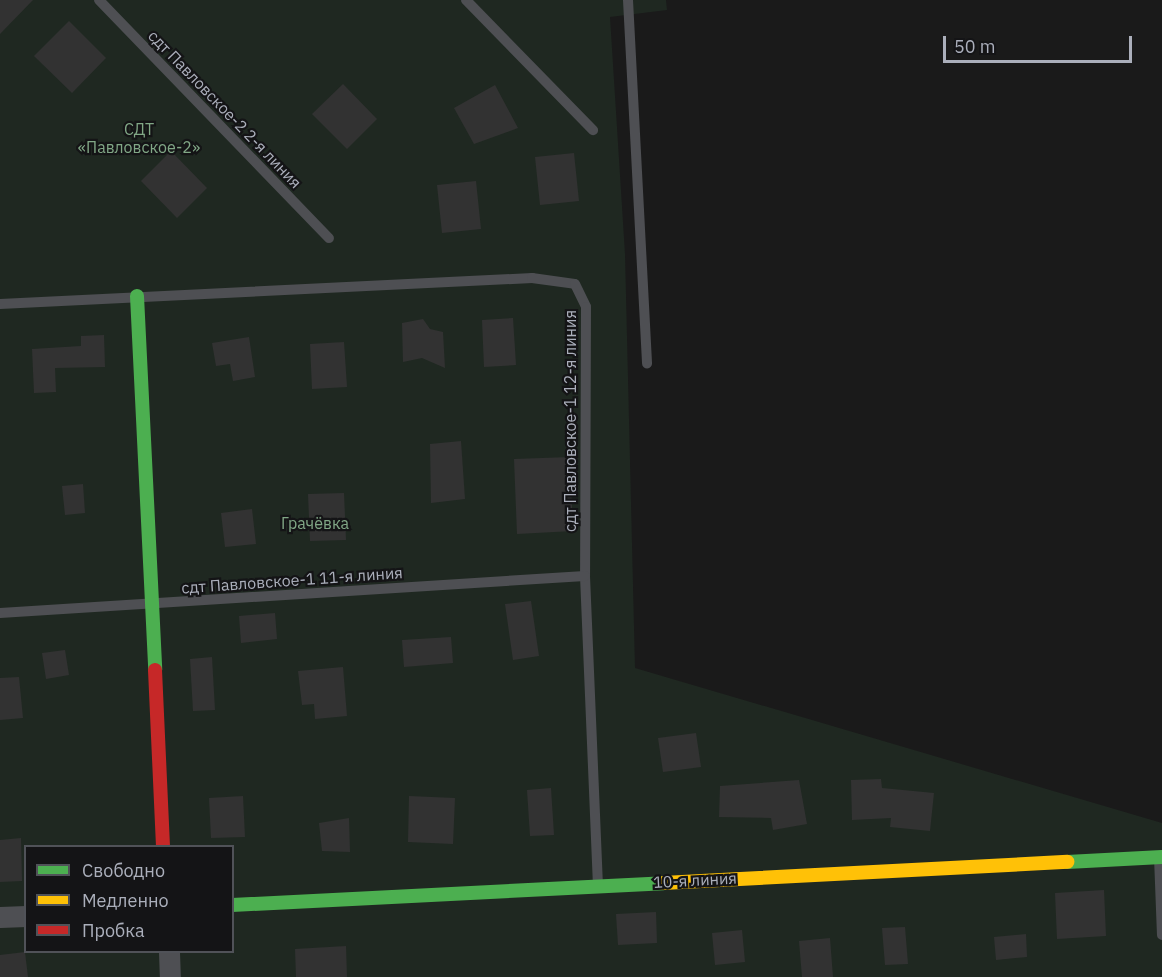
<!DOCTYPE html>
<meta charset="utf-8">
<style>
body{margin:0}
#map{position:relative;width:1162px;height:977px;overflow:hidden;background:#1a1a1a;font-family:"IBM Plex Sans",sans-serif}
div>[style]{position:absolute}
.green>*{inset:0;background:#1f2821}
.building>*{inset:0;background:#323232}
.lane>*{height:10px;margin:-5px;padding:0 5px;transform-origin:5px;border-radius:5px;background:#4e4f53}
.street>*{height:21px;margin:-10.5px;padding:0 10.5px;transform-origin:10.5px;border-radius:10.5px;background:#4e4f53}
.fast>*{height:14px;margin:-7px;padding:0 7px;transform-origin:7px;border-radius:7px;background:#4caf50}
.slow>*{height:14px;margin:-7px;padding:0 7px;transform-origin:7px;border-radius:7px;background:#ffc107}
.jam>*{height:14px;margin:-7px;padding:0 7px;transform-origin:7px;border-radius:7px;background:#c62828}
span{translate:-50% -50%;white-space:nowrap;text-align:center;line-height:1.15;-webkit-text-stroke:4.5px #141416;paint-order:stroke}
.street-label{font-size:16px;color:#abafbb}
.park-label{font-size:16px;color:#81a786}
.legend{position:absolute;left:24px;top:845px;width:210px;height:108px;box-sizing:border-box;background:#141416;border:2px solid #505258;margin:0;padding:8px 10px;list-style:none;font-size:18px;color:#abafbb}
.legend li{display:flex;align-items:center;gap:12px;height:30px}
.legend b{width:30px;border:2px solid #505258}
.scale{position:absolute;left:943px;top:36px;width:189px;height:27px;box-sizing:border-box;border:3px solid #abafbb;border-top:0;padding-left:8px;font-size:18px;line-height:21px;white-space:nowrap;color:#abafbb;-webkit-text-stroke:4px #141416;paint-order:stroke}
</style>
<div id="map">
<div class="green">
<div style="clip-path:polygon(evenodd,0 0,666px 0,667px 10px,610px 17px,625px 254px,635px 668px,1162px 823px,1162px 977px,0 977px,0 0,26px 846px,232px 846px,232px 952px,26px 952px,26px 846px)"></div>
</div>
<div class="building">
<div style="clip-path:polygon(0 0,33px 0,0 34px)"></div>
<div style="clip-path:polygon(69px 21px,106px 58px,72px 93px,34px 56px)"></div>
<div style="clip-path:polygon(343px 84px,377px 119px,347px 149px,312px 114px)"></div>
<div style="clip-path:polygon(495px 85px,518px 128px,474px 144px,454px 108px)"></div>
<div style="clip-path:polygon(171px 151px,207px 188px,177px 218px,141px 181px)"></div>
<div style="clip-path:polygon(574px 153px,579px 201px,540px 205px,535px 157px)"></div>
<div style="clip-path:polygon(476px 181px,481px 229px,442px 233px,437px 185px)"></div>
<div style="clip-path:polygon(513px 318px,516px 365px,484px 367px,482px 320px)"></div>
<div style="clip-path:polygon(423px 319px,430px 329px,443px 332px,445px 368px,422px 358px,403px 362px,402px 323px)"></div>
<div style="clip-path:polygon(104px 335px,105px 367px,55px 368px,56px 392px,34px 393px,32px 349px,81px 346px,81px 336px)"></div>
<div style="clip-path:polygon(249px 337px,255px 377px,233px 381px,230px 364px,216px 366px,212px 343px)"></div>
<div style="clip-path:polygon(344px 342px,347px 387px,312px 389px,310px 344px)"></div>
<div style="clip-path:polygon(461px 441px,465px 499px,431px 503px,430px 444px)"></div>
<div style="clip-path:polygon(570px 457px,573px 531px,517px 534px,514px 459px)"></div>
<div style="clip-path:polygon(83px 484px,85px 513px,65px 515px,62px 486px)"></div>
<div style="clip-path:polygon(344px 493px,346px 540px,310px 541px,308px 494px)"></div>
<div style="clip-path:polygon(252px 509px,256px 544px,225px 547px,221px 513px)"></div>
<div style="clip-path:polygon(531px 601px,539px 656px,513px 660px,505px 604px)"></div>
<div style="clip-path:polygon(275px 613px,277px 639px,241px 643px,239px 616px)"></div>
<div style="clip-path:polygon(451px 637px,453px 663px,404px 667px,402px 640px)"></div>
<div style="clip-path:polygon(65px 650px,69px 675px,46px 679px,42px 653px)"></div>
<div style="clip-path:polygon(212px 657px,215px 710px,193px 711px,190px 659px)"></div>
<div style="clip-path:polygon(343px 667px,347px 716px,315px 719px,314px 704px,302px 705px,298px 671px)"></div>
<div style="clip-path:polygon(19px 677px,23px 718px,0 720px,0 678px)"></div>
<div style="clip-path:polygon(696px 733px,701px 767px,663px 772px,658px 738px)"></div>
<div style="clip-path:polygon(881px 779px,882px 788px,934px 793px,930px 831px,890px 827px,891px 818px,852px 820px,851px 780px)"></div>
<div style="clip-path:polygon(799px 780px,807px 824px,773px 830px,771px 818px,719px 817px,720px 786px)"></div>
<div style="clip-path:polygon(551px 788px,554px 835px,530px 836px,527px 790px)"></div>
<div style="clip-path:polygon(243px 796px,245px 837px,211px 838px,209px 798px)"></div>
<div style="clip-path:polygon(409px 796px,455px 798px,453px 844px,408px 842px)"></div>
<div style="clip-path:polygon(349px 818px,350px 852px,322px 851px,319px 823px)"></div>
<div style="clip-path:polygon(21px 838px,22px 881px,0 882px,0 840px)"></div>
<div style="clip-path:polygon(1104px 890px,1106px 936px,1057px 939px,1055px 893px)"></div>
<div style="clip-path:polygon(656px 912px,657px 943px,618px 945px,616px 914px)"></div>
<div style="clip-path:polygon(905px 927px,908px 964px,885px 965px,882px 928px)"></div>
<div style="clip-path:polygon(742px 930px,745px 962px,715px 965px,712px 933px)"></div>
<div style="clip-path:polygon(1026px 934px,1027px 957px,996px 960px,994px 937px)"></div>
<div style="clip-path:polygon(830px 938px,833px 977px,802px 977px,799px 941px)"></div>
<div style="clip-path:polygon(346px 946px,347px 977px,296px 977px,295px 949px)"></div>
<div style="clip-path:polygon(25px 952px,28px 977px,0 977px,0 955px)"></div>
</div>
<div class="lane">
<div style="left:99px;top:0;width:331px;rotate:46deg"></div>
<div style="left:466px;top:0;width:182px;rotate:45.7deg"></div>
<div style="left:628px;top:0;width:364px;rotate:87deg"></div>
<div style="left:0;top:304px;width:533px;rotate:-2.8deg"></div>
<div style="left:532px;top:278px;width:43px;rotate:7.9deg"></div>
<div style="left:575px;top:284px;width:25px;rotate:64deg"></div>
<div style="left:586px;top:307px;width:269px;rotate:90.2deg"></div>
<div style="left:585px;top:576px;width:309px;rotate:87.6deg"></div>
<div style="left:0;top:613px;width:586px;rotate:-3.62deg"></div>
<div style="left:1159px;top:857px;width:78px;rotate:87.8deg"></div>
</div>
<div class="street">
<div style="left:0;top:917px;width:26px;rotate:-2deg"></div>
<div style="left:169px;top:952px;width:25px;rotate:88deg"></div>
</div>
<div class="fast">
<div style="left:137px;top:296px;width:374px;rotate:87.2deg"></div>
<div style="left:1067px;top:862px;width:95px;rotate:-3deg"></div>
<div style="left:232px;top:905px;width:432px;rotate:-2.9deg"></div>
</div>
<div class="slow">
<div style="left:663px;top:883px;width:405px;rotate:-3deg"></div>
</div>
<div class="jam">
<div style="left:155px;top:670px;width:176px;rotate:87.4deg"></div>
</div>
<div class="street-label">
<span style="left:225px;top:109px;rotate:46deg">сдт Павловское-2 2-я линия</span>
<span style="left:570px;top:421px;rotate:-90deg">сдт Павловское-1 12-я линия</span>
<span style="left:292px;top:580px;rotate:-4deg">сдт Павловское-1 11-я линия</span>
<span style="left:695px;top:880px;rotate:-3deg">10-я линия</span>
</div>
<div class="park-label">
<span style="left:139px;top:138px">СДТ<br>«Павловское-2»</span>
<span style="left:315px;top:523px">Грачёвка</span>
</div>
<ul class="legend">
<li><b style="height:8px;background:#4caf50"></b>Свободно</li>
<li><b style="height:8px;background:#ffc107"></b>Медленно</li>
<li><b style="height:8px;background:#c62828"></b>Пробка</li>
</ul>
<div class="scale">50 m</div>
</div>
